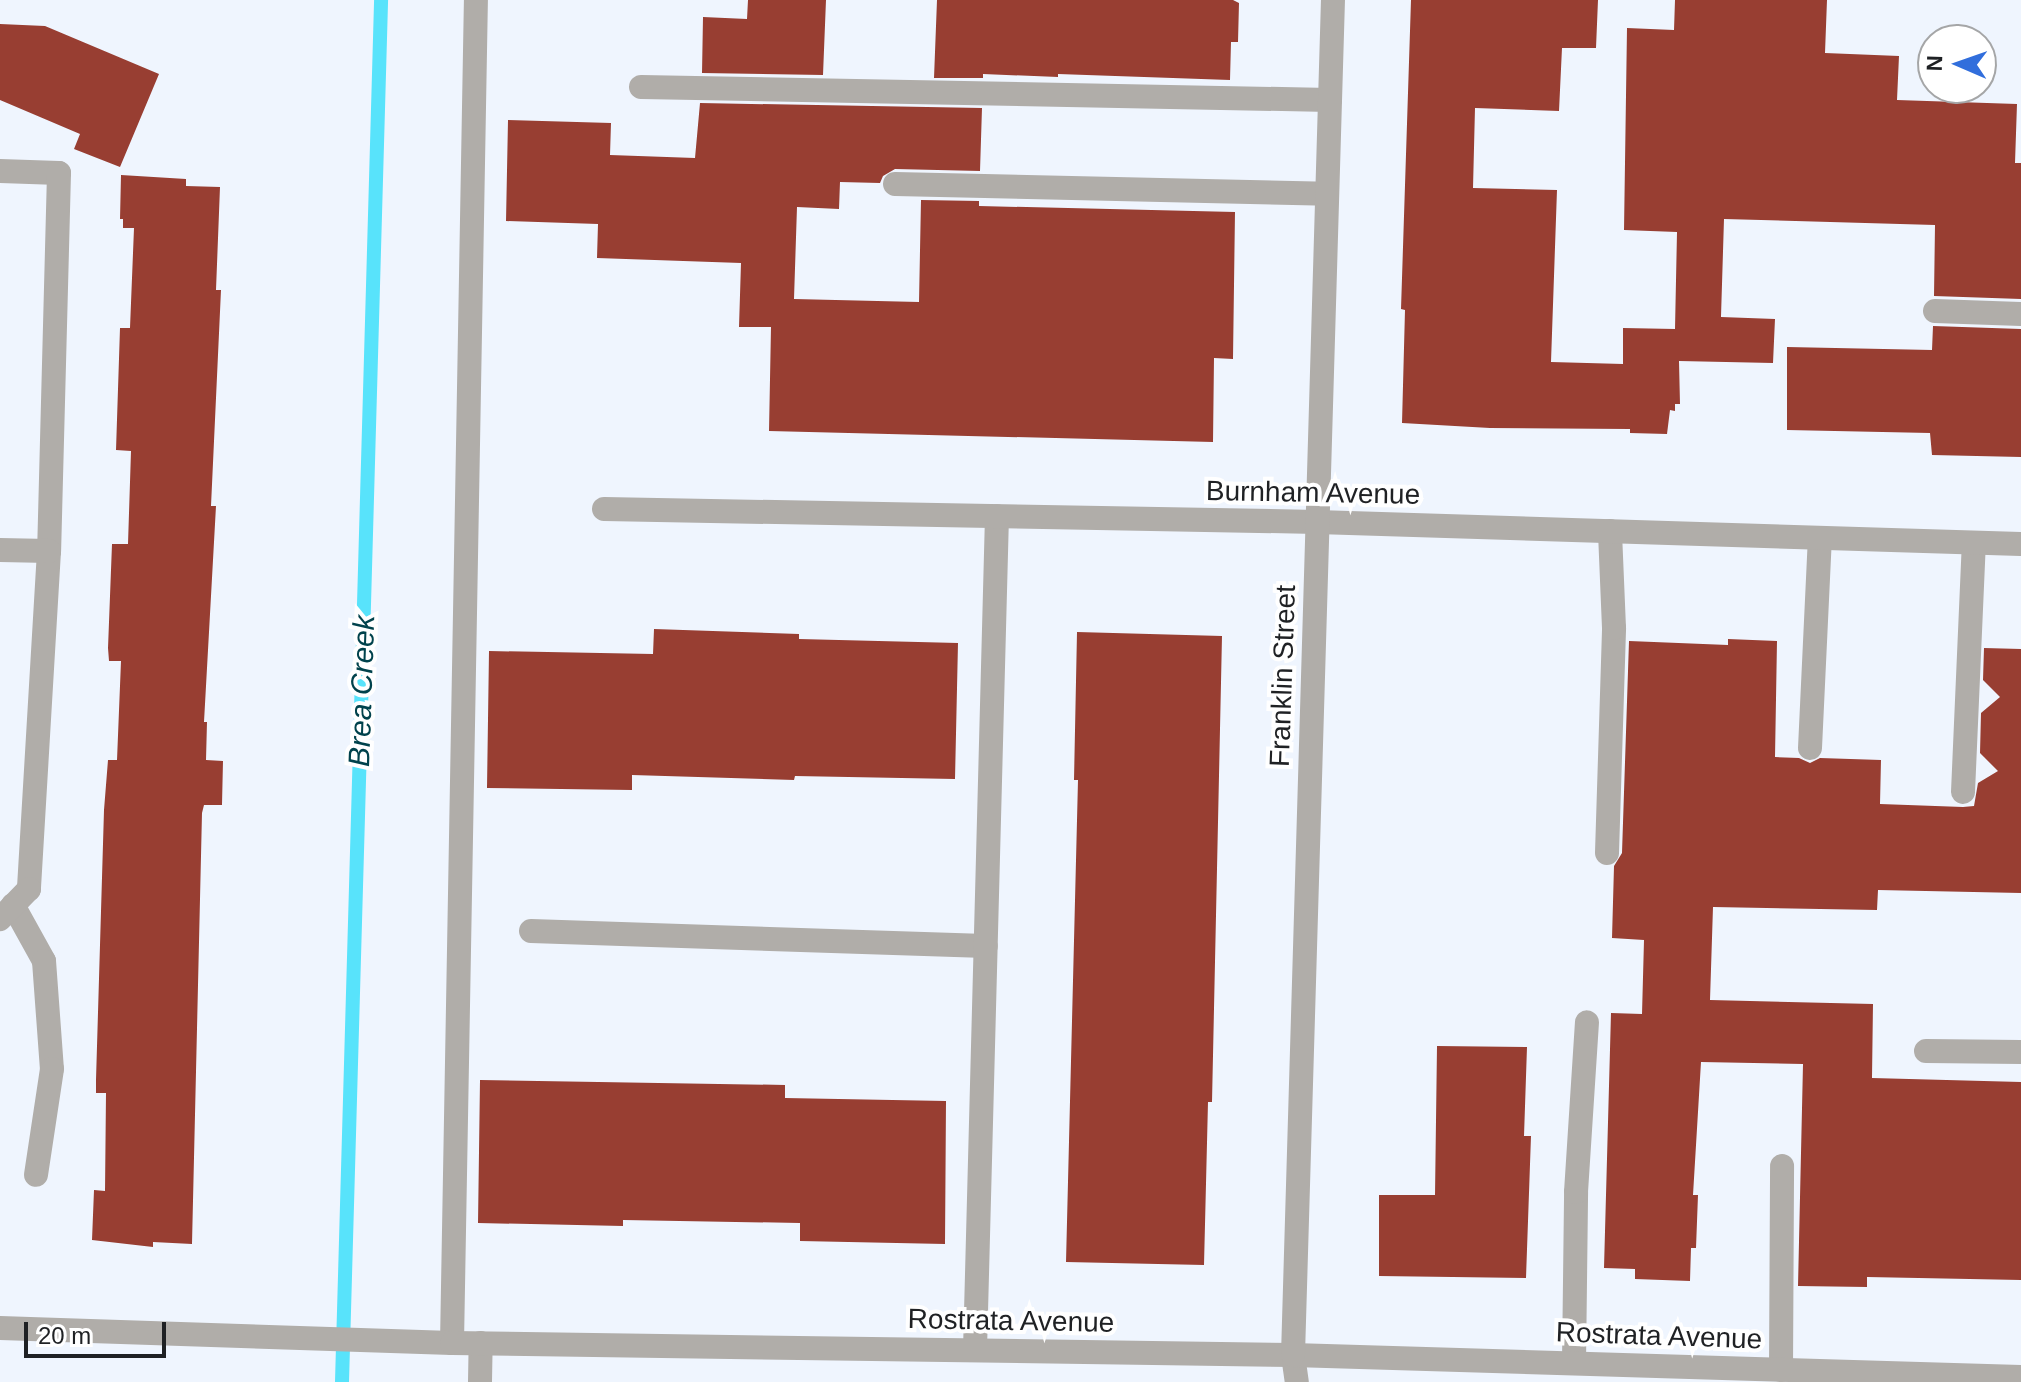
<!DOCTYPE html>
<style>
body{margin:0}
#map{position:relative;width:2021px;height:1382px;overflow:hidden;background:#eff5fe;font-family:Arial,sans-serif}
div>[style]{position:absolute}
.stream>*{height:14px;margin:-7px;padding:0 7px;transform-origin:7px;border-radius:7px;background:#58e3fb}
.building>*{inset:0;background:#983e32}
.lane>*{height:24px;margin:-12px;padding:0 12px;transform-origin:12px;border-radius:12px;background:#b0ada9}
.street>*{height:24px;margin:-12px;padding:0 12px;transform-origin:12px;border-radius:12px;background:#b0ada9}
span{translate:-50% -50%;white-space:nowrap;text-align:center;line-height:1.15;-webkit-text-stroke:8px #fff;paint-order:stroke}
.street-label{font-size:28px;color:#1f2124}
.water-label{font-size:30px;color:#00424c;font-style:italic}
.north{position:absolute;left:1917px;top:24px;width:80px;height:80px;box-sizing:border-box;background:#fff;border:2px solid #a5a6a7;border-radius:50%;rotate:272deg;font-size:22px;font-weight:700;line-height:32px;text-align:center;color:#1f2124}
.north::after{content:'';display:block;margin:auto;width:28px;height:36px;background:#316edc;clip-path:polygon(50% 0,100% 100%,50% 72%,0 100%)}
.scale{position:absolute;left:24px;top:1322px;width:142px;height:36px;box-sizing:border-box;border:4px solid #1f2124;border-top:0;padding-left:10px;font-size:24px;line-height:28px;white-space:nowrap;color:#1f2124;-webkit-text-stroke:6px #fff;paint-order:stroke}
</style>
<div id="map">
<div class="stream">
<div style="left:342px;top:1382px;width:1383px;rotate:-88.38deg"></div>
</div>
<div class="building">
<div style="clip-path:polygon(748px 0,826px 0,823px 75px,702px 73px,703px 17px,747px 19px)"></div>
<div style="clip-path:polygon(937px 0,1233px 0,1239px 3px,1238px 42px,1231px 42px,1230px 80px,1058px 74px,1058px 77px,983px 74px,983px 78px,934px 78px)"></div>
<div style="clip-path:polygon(1411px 0,1598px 0,1596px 48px,1562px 48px,1559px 111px,1475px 108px,1473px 188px,1557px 190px,1551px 362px,1623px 364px,1623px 328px,1675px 329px,1677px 232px,1624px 230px,1627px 28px,1674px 30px,1675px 0,1827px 0,1825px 53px,1899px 56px,1897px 100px,2017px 104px,2015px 163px,2021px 163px,2021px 299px,1934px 296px,1935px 225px,1724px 219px,1721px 317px,1775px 319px,1773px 363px,1679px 361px,1680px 404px,1675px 404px,1675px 411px,1670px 410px,1667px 434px,1630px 433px,1630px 429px,1490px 428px,1402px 423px,1405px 310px,1401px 309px)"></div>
<div style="clip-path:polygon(0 24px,45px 26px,159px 74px,120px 167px,74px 149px,80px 134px,0 100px)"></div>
<div style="clip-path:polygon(700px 103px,982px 108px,980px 171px,895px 169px,883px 176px,880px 183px,840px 182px,839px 209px,797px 207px,794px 299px,919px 302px,921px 200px,979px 201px,979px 206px,1235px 212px,1233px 359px,1214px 358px,1213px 442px,769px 431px,771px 327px,739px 327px,741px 263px,597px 258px,598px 224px,506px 221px,508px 120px,611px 123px,610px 155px,695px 158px)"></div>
<div style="clip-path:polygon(121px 175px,186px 179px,186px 186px,220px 187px,216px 290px,221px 290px,211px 506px,216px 506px,204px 722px,207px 722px,206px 760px,223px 761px,222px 805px,204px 805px,202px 813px,192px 1244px,153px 1242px,153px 1247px,92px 1240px,94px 1190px,105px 1191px,106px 1093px,96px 1093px,96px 1080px,104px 810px,108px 760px,117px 760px,121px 661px,109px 661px,108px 648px,112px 544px,128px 544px,131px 451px,116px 450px,120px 328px,130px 328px,134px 228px,123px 228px,123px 219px,120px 219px)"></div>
<div style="clip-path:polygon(1933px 326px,2021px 329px,2021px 457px,1932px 455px,1930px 433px,1787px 430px,1787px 347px,1932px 350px)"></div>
<div style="clip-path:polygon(654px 629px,799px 634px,799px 639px,958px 643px,955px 779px,795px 776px,794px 780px,632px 775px,632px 790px,487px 788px,489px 651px,653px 654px)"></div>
<div style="clip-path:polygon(1077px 632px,1222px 636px,1212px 1102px,1208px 1102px,1204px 1265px,1066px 1262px,1078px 780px,1074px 780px)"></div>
<div style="clip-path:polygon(1728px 639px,1777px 641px,1775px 757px,1799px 758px,1810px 763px,1820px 758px,1881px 760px,1880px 804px,1963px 807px,1974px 806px,1978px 783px,1998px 771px,1980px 753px,1981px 713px,2000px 697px,1983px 680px,1984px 648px,2021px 649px,2021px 893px,1878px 890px,1877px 910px,1713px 907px,1710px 1000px,1873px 1004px,1872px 1078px,2021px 1082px,2021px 1280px,1867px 1277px,1867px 1287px,1798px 1286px,1803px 1064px,1701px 1062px,1693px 1195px,1698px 1195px,1696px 1248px,1691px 1248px,1690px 1281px,1635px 1279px,1635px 1269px,1604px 1268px,1611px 1013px,1642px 1014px,1644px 940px,1612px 938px,1614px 866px,1622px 853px,1629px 641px,1728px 645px)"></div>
<div style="clip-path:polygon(1437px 1046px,1527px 1047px,1524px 1136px,1531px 1136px,1526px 1278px,1379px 1276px,1379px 1195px,1435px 1195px)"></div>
<div style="clip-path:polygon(480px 1080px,785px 1085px,785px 1098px,946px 1101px,945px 1244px,800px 1241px,800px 1223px,623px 1220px,623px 1226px,478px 1223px)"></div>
</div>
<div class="lane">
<div style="left:641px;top:87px;width:689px;rotate:1.08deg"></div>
<div style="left:895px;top:184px;width:432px;rotate:1.3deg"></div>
<div style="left:1935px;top:311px;width:86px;rotate:2deg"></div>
<div style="left:1810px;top:748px;width:210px;rotate:-87.3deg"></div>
<div style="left:1963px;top:792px;width:249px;rotate:-87.5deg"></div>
<div style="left:1607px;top:853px;width:225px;rotate:-88.2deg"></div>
<div style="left:1614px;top:628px;width:97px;rotate:-92.4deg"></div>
<div style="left:13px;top:905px;width:64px;rotate:61deg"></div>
<div style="left:44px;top:961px;width:108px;rotate:85.8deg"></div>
<div style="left:52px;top:1069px;width:107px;rotate:98.6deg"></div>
<div style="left:531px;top:931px;width:455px;rotate:1.9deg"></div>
<div style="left:1926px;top:1051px;width:95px;rotate:0.6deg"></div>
<div style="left:452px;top:1343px;width:1343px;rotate:-88.98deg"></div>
<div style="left:975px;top:1350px;width:834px;rotate:-88.49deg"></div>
<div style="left:1293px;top:1355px;width:27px;rotate:82deg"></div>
<div style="left:1574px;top:1363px;width:171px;rotate:-89.3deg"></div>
<div style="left:1576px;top:1192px;width:170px;rotate:-86.3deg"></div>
<div style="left:1781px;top:1370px;width:204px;rotate:-89.7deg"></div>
<div style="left:480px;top:1382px;width:39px;rotate:-89deg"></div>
</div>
<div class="street">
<div style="left:0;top:171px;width:59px;rotate:1.9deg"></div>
<div style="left:59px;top:173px;width:378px;rotate:91.5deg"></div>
<div style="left:49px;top:551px;width:339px;rotate:93.4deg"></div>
<div style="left:29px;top:889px;width:42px;rotate:134deg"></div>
<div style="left:604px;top:509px;width:713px;rotate:1.04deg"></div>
<div style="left:1317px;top:522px;width:704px;rotate:1.79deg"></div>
<div style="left:0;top:550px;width:49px;rotate:1.2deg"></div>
<div style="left:0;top:1328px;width:452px;rotate:1.9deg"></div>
<div style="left:452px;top:1343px;width:841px;rotate:0.82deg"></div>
<div style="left:1293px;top:1355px;width:728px;rotate:1.73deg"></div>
<div style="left:1293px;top:1355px;width:1356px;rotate:-88.31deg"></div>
</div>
<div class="street-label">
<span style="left:1313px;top:493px;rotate:1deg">Burnham Avenue</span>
<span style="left:1283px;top:676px;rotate:-88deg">Franklin Street</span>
<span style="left:1011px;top:1321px;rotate:1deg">Rostrata Avenue</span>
<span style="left:1659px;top:1336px;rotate:2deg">Rostrata Avenue</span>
</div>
<div class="water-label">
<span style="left:362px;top:691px;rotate:-88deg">Brea Creek</span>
</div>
<div class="north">N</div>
<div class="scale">20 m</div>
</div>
